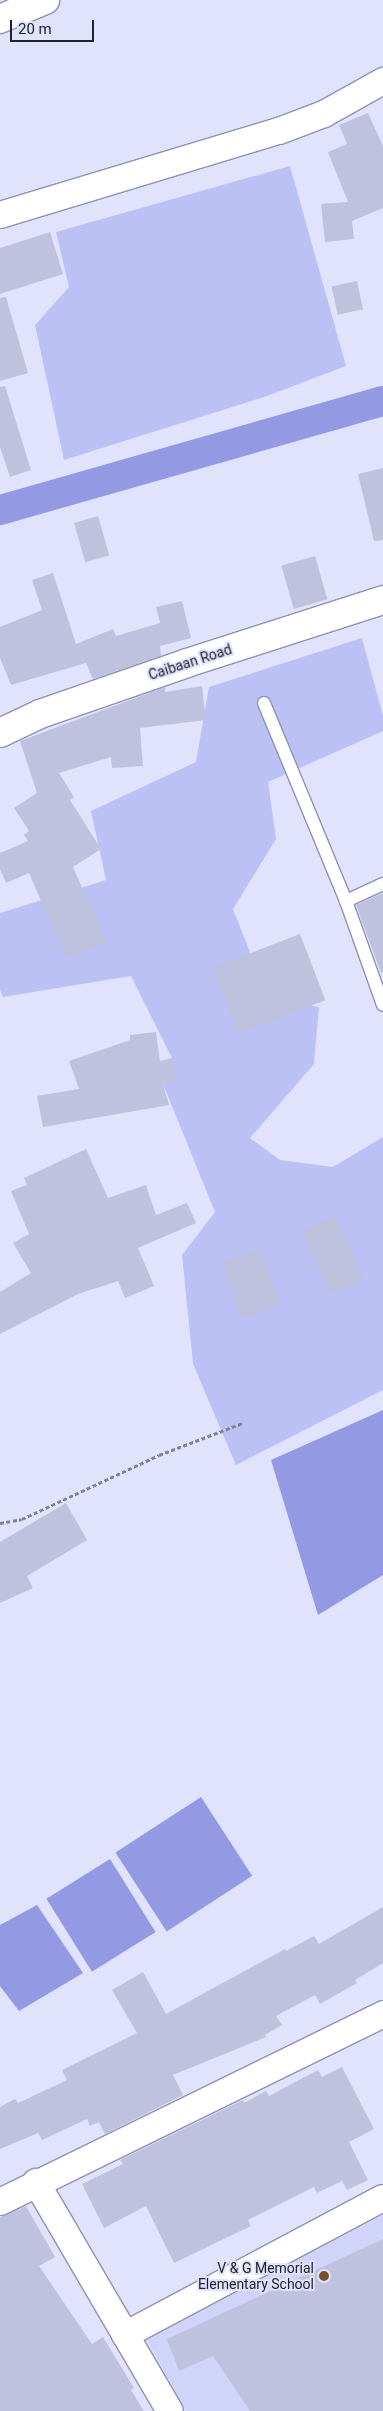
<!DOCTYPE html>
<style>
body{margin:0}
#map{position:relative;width:383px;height:2411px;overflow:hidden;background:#e0e3fb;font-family:Roboto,sans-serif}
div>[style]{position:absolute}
.built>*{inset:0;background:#d0d4f9}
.green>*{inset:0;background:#bcc1f5}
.water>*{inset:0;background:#9499e3;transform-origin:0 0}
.canal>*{height:30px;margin:-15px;padding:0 15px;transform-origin:15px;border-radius:15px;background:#9499e3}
.building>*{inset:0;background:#bfc2df;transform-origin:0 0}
.path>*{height:3px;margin-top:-1.5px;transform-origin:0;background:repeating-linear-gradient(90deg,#818394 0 4px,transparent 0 6.5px)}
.roads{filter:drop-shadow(1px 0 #8f92ae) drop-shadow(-1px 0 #8f92ae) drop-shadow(0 1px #8f92ae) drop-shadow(0 -1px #8f92ae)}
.lane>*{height:12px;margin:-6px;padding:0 6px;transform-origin:6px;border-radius:6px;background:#fff}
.street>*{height:26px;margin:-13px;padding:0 13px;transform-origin:13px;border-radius:13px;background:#fff}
.secondary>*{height:28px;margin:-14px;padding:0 14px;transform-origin:14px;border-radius:14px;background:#fff}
.primary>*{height:28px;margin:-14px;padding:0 14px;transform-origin:14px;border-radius:14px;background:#fff}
.dots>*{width:14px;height:14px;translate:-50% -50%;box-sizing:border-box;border:2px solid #e0e3fb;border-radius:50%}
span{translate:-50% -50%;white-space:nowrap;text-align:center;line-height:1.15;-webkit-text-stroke:4px #e0e3fb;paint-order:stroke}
.street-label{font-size:14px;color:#21222d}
.poi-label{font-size:14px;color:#21222d}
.right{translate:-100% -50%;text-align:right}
.scale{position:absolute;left:10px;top:20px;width:84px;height:22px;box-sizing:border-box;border:2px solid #21222d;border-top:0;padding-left:6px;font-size:15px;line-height:18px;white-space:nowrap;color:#21222d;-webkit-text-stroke:4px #e0e3fb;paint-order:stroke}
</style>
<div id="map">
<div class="built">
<div style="clip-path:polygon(383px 2215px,383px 2411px,186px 2411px,145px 2337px)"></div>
</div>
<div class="green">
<div style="clip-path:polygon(290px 166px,346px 366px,267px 396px,64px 460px,35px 325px,69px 287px,56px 232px)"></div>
<div style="clip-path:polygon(362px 638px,383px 716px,383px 731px,268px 782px,276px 839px,233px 909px,268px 998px,319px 1007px,314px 1064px,250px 1138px,280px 1160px,333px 1167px,383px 1137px,383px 1390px,236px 1465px,193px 1364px,182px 1255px,215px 1212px,163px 1084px,172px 1058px,131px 976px,3px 997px,0 990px,0 913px,106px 880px,91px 811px,196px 762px,209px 687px)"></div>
</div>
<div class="water">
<div style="clip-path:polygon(383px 1410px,383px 1575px,318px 1615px,271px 1460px)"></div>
<div style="left:201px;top:1797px;width:94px;height:102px;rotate:57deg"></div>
<div style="left:110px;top:1859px;width:86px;height:75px;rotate:58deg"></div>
<div style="clip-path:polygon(37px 1905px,83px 1973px,19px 2011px,0 1986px,0 1925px)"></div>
</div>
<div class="canal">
<div style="left:0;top:510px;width:398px;rotate:-15.9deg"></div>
</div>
<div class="building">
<div style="clip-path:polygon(368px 113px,383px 146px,383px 208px,352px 221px,354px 239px,325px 242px,321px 204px,348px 202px,328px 152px,347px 144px,339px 125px)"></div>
<div style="clip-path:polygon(50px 232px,63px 274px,0 294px,0 248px)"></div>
<div style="left:357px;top:281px;width:29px;height:26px;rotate:78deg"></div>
<div style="clip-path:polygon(6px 297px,28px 373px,0 381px,0 298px)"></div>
<div style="clip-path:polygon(5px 386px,31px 470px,10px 477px,0 447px,0 387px)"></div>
<div style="clip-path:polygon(383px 468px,383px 540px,374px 541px,358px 474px)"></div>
<div style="left:98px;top:516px;width:41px;height:25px;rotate:74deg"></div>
<div style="left:315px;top:556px;width:45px;height:35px;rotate:74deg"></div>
<div style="clip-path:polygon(53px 573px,76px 644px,113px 629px,116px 636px,160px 623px,156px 607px,182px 601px,191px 638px,160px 646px,161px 656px,93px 679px,86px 663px,11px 685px,0 658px,0 627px,42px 610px,32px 580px)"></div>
<div style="clip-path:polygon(202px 686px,206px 720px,140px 728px,143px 766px,112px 768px,111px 757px,59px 773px,74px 797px,70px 800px,101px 849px,73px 867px,106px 942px,66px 959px,29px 873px,6px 883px,0 869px,0 853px,28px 841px,24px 835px,29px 831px,14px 808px,37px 793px,20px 741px,165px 687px,165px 692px)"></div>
<div style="clip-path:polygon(383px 893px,383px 972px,381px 973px,356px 905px)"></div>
<div style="left:300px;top:934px;width:71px;height:94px;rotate:69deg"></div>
<div style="clip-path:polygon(156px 1032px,160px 1061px,172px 1058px,178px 1081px,163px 1084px,169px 1105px,43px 1127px,37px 1096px,79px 1089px,69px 1061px,130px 1040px,130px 1035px)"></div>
<div style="clip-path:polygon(86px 1149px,108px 1198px,146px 1185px,156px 1215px,187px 1203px,196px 1223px,138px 1248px,154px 1286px,125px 1298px,118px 1281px,78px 1294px,0 1334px,0 1292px,31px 1273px,13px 1243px,29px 1234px,11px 1191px,27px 1185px,24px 1178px)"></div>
<div style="left:335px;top:1216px;width:69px;height:38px;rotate:65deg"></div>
<div style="left:261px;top:1249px;width:60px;height:41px;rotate:72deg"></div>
<div style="clip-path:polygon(66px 1503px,87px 1540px,27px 1576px,33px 1588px,0 1603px,0 1542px)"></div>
<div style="clip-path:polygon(383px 1907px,383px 1963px,355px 1980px,357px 1983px,320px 2004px,315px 1995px,276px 2016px,282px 2025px,265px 2035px,266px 2037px,173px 2075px,183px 2095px,105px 2134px,99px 2122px,90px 2126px,87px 2119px,42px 2140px,38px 2133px,0 2149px,0 2107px,15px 2099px,18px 2103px,67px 2080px,62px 2070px,137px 2033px,112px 1990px,143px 1972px,166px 2014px,285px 1949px,286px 1951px,314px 1936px,319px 1944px)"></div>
<div style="clip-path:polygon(342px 2067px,374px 2129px,349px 2142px,368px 2180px,347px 2190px,342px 2181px,317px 2193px,314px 2187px,248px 2220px,251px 2226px,174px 2263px,146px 2206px,104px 2228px,82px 2184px,123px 2164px,120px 2160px,243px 2100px,244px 2103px,266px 2091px,269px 2096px,318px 2070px,322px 2077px)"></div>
<div style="clip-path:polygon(26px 2206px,55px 2257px,39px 2266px,92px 2344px,103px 2337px,134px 2388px,131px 2390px,144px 2411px,0 2411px,0 2217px)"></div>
<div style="clip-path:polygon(383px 2239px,383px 2411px,250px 2411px,213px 2356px,179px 2371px,167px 2339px)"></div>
</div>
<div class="path">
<div style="left:0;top:1523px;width:22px;rotate:-10deg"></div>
<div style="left:22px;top:1519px;width:151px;rotate:-25deg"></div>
<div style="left:159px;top:1455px;width:90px;rotate:-20.9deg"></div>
</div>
<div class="roads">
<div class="lane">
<div style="left:264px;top:703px;width:214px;rotate:67.5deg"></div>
<div style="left:383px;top:884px;width:41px;rotate:155.3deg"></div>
<div style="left:346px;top:901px;width:110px;rotate:70.4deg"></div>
</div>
<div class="street">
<div style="left:0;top:215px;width:291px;rotate:-16.8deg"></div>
<div style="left:279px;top:131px;width:48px;rotate:-20.7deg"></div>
<div style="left:324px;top:114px;width:68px;rotate:-29.2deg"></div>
<div style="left:36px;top:2182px;width:265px;rotate:59.7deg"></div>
<div style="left:0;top:2202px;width:427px;rotate:-26.1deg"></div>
<div style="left:125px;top:2335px;width:292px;rotate:-28deg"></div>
</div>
<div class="secondary">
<div style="left:0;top:733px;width:44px;rotate:-25.4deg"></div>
<div style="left:40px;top:714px;width:156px;rotate:-19.1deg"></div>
<div style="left:187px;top:663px;width:206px;rotate:-17.8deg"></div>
</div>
<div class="primary">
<div style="left:0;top:19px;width:49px;rotate:-22.9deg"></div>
</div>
</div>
<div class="dots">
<div style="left:324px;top:2276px;background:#74532a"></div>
</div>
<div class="street-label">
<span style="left:190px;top:662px;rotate:-18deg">Caibaan Road</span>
</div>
<div class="poi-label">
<span class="right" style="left:314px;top:2276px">V &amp; G Memorial<br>Elementary School</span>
</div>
<div class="scale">20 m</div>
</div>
